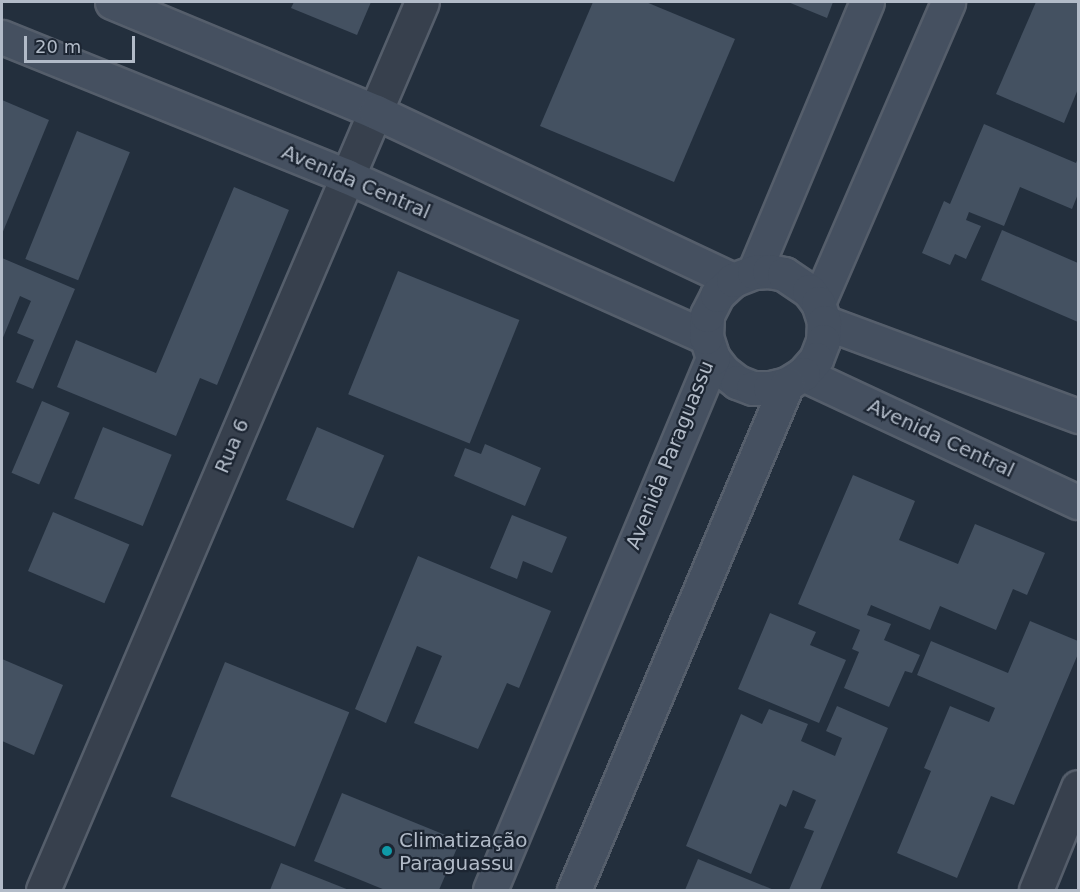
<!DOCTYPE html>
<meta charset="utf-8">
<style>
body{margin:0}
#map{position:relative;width:1080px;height:892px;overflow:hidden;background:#232f3d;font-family:"DejaVu Sans",sans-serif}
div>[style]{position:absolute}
.building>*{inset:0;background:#445161;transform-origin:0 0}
.roads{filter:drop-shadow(2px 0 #555e6b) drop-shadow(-2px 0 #555e6b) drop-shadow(0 2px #555e6b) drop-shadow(0 -2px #555e6b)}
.street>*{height:33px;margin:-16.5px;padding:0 16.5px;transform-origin:16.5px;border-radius:16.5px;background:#37404d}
.secondary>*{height:33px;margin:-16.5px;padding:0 16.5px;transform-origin:16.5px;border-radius:16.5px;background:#455060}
.dots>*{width:16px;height:16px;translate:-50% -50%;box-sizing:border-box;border:3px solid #1c2532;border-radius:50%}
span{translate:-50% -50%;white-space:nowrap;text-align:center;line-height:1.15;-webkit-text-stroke:4.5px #1c2532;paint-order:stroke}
.street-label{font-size:20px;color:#b2bbc8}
.poi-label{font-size:20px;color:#b2bbc8}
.left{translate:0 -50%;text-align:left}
.frame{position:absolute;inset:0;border:3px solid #b2bbc8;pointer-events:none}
.scale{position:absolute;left:24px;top:36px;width:111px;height:27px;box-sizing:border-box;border:3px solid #b2bbc8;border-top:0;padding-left:8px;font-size:18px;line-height:21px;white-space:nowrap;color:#b2bbc8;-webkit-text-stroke:4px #1c2532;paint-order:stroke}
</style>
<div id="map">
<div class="building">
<div style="clip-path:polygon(294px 2px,371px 2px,357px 35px,291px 8px)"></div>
<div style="clip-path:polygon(593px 2px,646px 2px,735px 39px,674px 182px,540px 126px)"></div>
<div style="clip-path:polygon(788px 2px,833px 2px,827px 18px)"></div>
<div style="clip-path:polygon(1036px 2px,1078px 2px,1078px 89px,1064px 123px,996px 94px)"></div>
<div style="clip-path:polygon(2px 100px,49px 120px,2px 234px)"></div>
<div style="clip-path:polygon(984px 124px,1076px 163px,1078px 158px,1078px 194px,1072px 209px,1020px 187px,1004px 226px,969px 212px,966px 220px,981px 226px,966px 259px,955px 254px,950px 265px,922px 253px,944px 201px,950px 204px)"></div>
<div style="left:77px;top:131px;width:57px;height:138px;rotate:22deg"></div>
<div style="clip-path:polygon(234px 187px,289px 210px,217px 385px,200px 378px,176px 436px,57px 387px,76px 340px,156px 373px)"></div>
<div style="clip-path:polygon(1002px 230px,1078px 263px,1078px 322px,981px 280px)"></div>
<div style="clip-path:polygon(2px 258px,75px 289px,33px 389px,16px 382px,34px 340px,17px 333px,31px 301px,20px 296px,2px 340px)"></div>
<div style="left:398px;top:271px;width:131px;height:133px;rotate:22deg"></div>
<div style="left:42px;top:401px;width:30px;height:78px;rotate:23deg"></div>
<div style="left:103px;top:427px;width:74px;height:77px;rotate:22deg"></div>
<div style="left:317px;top:427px;width:73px;height:79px;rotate:23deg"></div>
<div style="clip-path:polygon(485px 444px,541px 468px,525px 506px,454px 476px,465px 448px,481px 454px)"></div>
<div style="clip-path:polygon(853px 475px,915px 501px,899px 540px,958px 564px,975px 524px,1045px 553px,1027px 595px,1013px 589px,996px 630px,940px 606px,930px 630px,871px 605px,867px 615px,891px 624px,884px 640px,920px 655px,912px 673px,905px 671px,889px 707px,844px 688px,859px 652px,852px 649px,860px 630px,798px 604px)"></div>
<div style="left:53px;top:512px;width:83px;height:64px;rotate:23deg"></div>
<div style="clip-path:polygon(512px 515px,567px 537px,552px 573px,523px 561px,517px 579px,490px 568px)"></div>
<div style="clip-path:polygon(418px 556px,551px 611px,519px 688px,507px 683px,478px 749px,414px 723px,442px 656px,417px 646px,386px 723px,355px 709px)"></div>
<div style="clip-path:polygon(770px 613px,816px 632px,810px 645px,846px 660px,819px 723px,738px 689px)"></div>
<div style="clip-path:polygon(1030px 621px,1078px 641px,1078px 654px,1014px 805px,991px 796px,957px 878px,897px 853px,931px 771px,924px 768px,950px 706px,989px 722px,995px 708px,917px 675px,931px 641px,1008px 673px)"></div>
<div style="clip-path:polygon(2px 659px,63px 685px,34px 755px,2px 741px)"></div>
<div style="left:225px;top:662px;width:134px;height:145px;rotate:22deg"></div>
<div style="clip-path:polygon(837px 706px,888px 728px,820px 890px,789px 890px,814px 831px,804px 828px,816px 800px,793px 790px,786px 807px,780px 804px,751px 874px,686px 846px,741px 714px,762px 724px,769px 709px,808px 724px,801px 741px,835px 756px,842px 738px,826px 731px)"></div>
<div style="clip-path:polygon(342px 793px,460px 841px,439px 890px,385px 890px,314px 861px)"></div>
<div style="clip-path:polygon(698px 859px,774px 890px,685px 890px)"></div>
<div style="clip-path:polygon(281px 863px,349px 890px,270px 890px)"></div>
</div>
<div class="roads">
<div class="street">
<div style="left:43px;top:890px;width:965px;rotate:-66.89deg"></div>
<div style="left:1036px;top:890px;width:111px;rotate:-67.8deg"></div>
</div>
<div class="secondary">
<div style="left:112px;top:2px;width:286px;rotate:22.6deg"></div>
<div style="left:376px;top:112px;width:395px;rotate:25.2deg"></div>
<div style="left:2px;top:37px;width:371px;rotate:22deg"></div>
<div style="left:346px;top:176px;width:394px;rotate:24.1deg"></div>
<div style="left:754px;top:272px;width:293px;rotate:-67.3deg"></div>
<div style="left:818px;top:303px;width:328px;rotate:-66.6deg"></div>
<div style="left:824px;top:322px;width:271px;rotate:20.3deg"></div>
<div style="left:713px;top:358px;width:16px;rotate:52deg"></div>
<div style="left:723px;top:371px;width:18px;rotate:38deg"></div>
<div style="left:737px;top:382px;width:17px;rotate:21deg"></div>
<div style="left:753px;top:388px;width:17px"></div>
<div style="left:770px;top:388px;width:17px;rotate:-13deg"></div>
<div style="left:803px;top:374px;width:303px;rotate:25deg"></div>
<div style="left:490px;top:890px;width:577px;rotate:-67.26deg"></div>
<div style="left:713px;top:358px;width:22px;rotate:-108deg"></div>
<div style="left:706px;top:337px;width:22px;rotate:-87deg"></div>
<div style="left:707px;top:315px;width:22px;rotate:-63deg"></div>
<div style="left:717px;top:295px;width:22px;rotate:-43deg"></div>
<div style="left:733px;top:280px;width:22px;rotate:-21deg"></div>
<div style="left:754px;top:272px;width:15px;rotate:-4deg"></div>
<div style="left:769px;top:271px;width:15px;rotate:11deg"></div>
<div style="left:784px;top:274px;width:30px;rotate:34deg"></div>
<div style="left:809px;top:291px;width:15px;rotate:53deg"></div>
<div style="left:818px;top:303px;width:20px;rotate:72deg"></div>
<div style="left:824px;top:322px;width:19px;rotate:93deg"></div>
<div style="left:823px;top:341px;width:19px;rotate:111deg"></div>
<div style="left:816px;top:359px;width:20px;rotate:131deg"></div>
<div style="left:803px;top:374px;width:19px;rotate:148deg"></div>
<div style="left:787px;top:384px;width:549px;rotate:112.83deg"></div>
</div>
</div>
<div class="dots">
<div style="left:387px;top:851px;background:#0f9aa8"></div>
</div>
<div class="street-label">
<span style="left:356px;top:182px;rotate:23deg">Avenida Central</span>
<span style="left:941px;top:438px;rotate:25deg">Avenida Central</span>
<span style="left:232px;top:446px;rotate:-67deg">Rua 6</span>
<span style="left:670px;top:455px;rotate:-68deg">Avenida Paraguassu</span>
</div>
<div class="poi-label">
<span class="left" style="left:399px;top:852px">Climatização<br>Paraguassu</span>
</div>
<div class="frame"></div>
<div class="scale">20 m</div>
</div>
